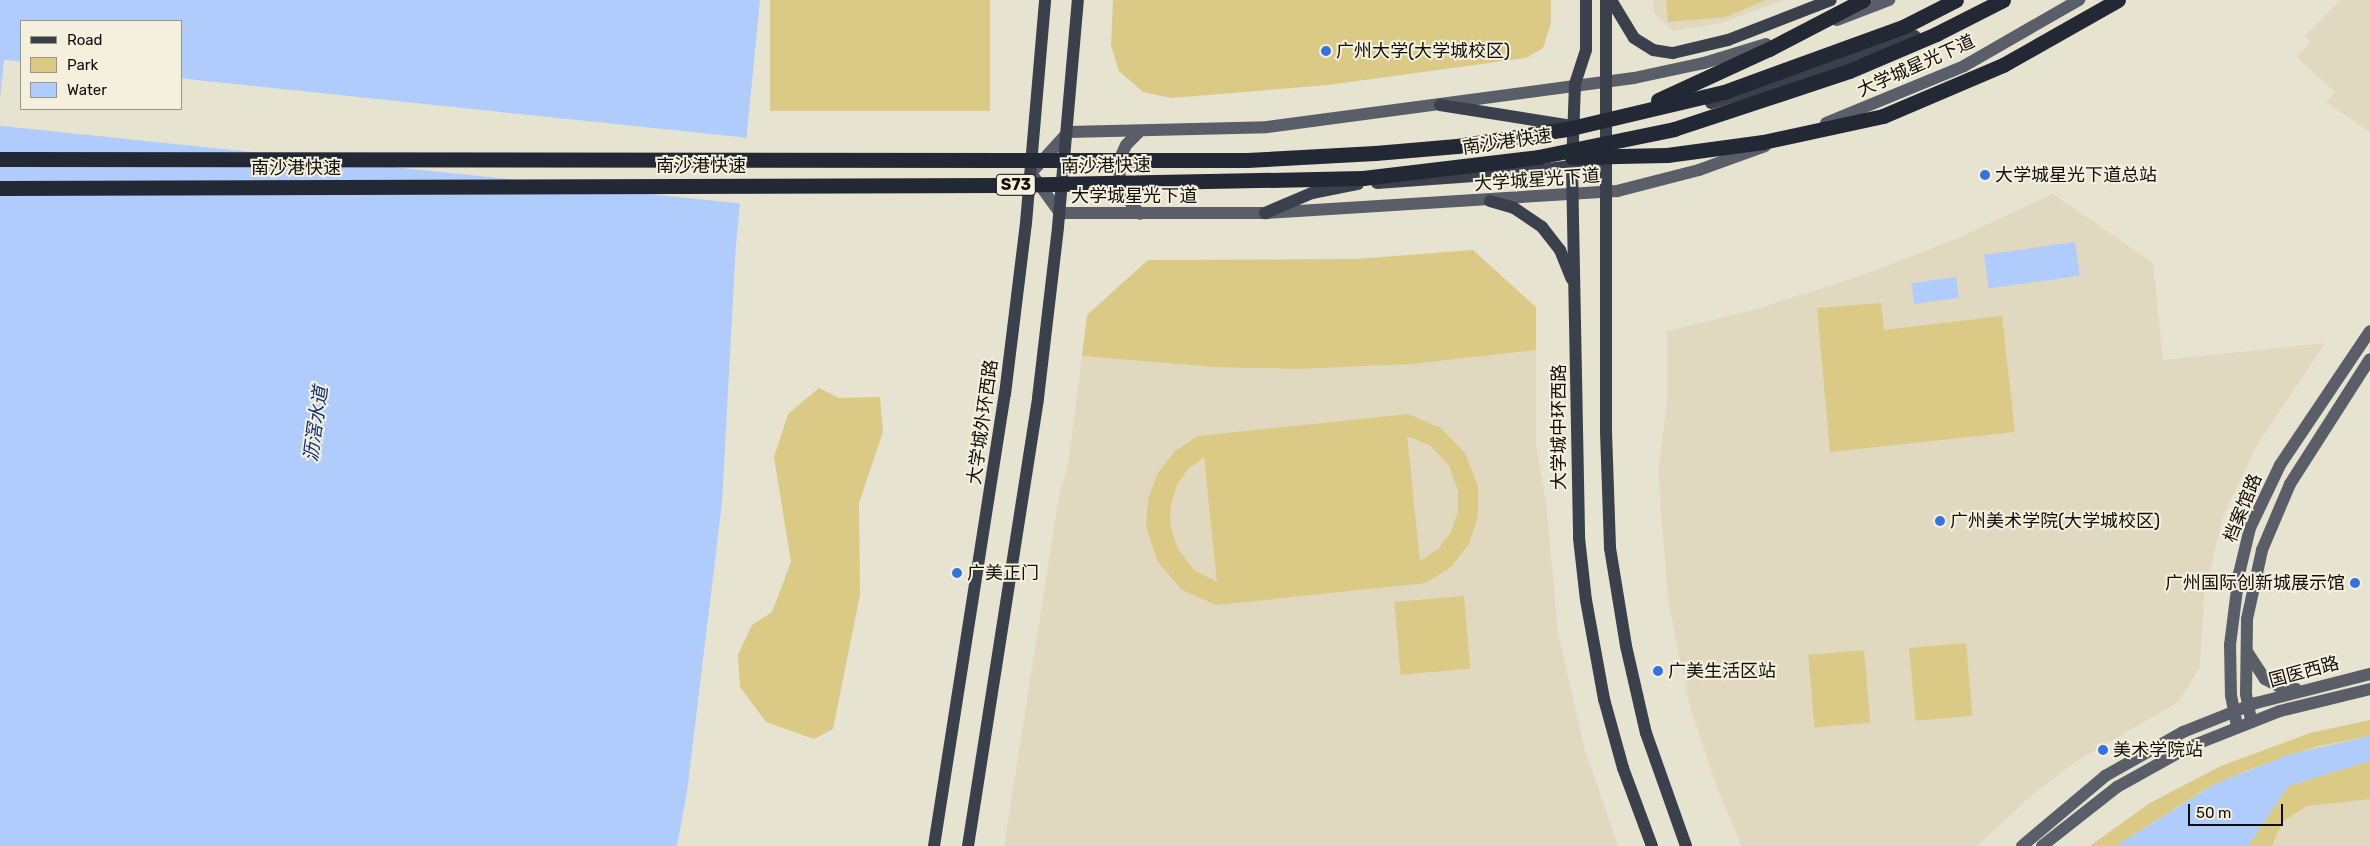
<!DOCTYPE html>
<meta charset="utf-8">
<style>
body{margin:0}
#map{position:relative;width:2370px;height:846px;overflow:hidden;background:#e7e3d1;font-family:Rubik,"Noto Sans SC",sans-serif}
div>[style]{position:absolute}
.built>*{inset:0;background:#e0d9c0}
.green>*{inset:0;background:#dbc986;transform-origin:0 0}
.water>*{inset:0;background:#b0ccfc;transform-origin:0 0}
.pier>*{inset:0;background:#e7e3d1;transform-origin:0 0}
.secondary>*{height:12px;margin:-6px;padding:0 6px;transform-origin:6px;border-radius:6px;background:#595e68}
.primary>*{height:12px;margin:-6px;padding:0 6px;transform-origin:6px;border-radius:6px;background:#3b414c}
.highway>*{height:15px;margin:-7.5px;padding:0 7.5px;transform-origin:7.5px;border-radius:7.5px;background:#222935}
.dots>*{width:14px;height:14px;translate:-50% -50%;box-sizing:border-box;border:2px solid #f5f0de;border-radius:50%}
span{translate:-50% -50%;white-space:nowrap;text-align:center;line-height:1.15;-webkit-text-stroke:4px #f5f0de;paint-order:stroke}
.shield-label span{padding:1px 4px;background:#f5f0de;border:1px solid;border-radius:4px;-webkit-text-stroke-width:0}
.shield-label{font-size:16px;color:#0f0e08;font-weight:700}
.poi-label{font-size:18px;color:#0f0e08}
.left{translate:0 -50%;text-align:left}
.right{translate:-100% -50%;text-align:right}
.street-label{font-size:18px;color:#0f0e08}
.water-label{font-size:19px;color:#0a3275;font-style:italic}
.legend{position:absolute;left:20px;top:20px;width:162px;height:90px;box-sizing:border-box;background:#f5f0de;border:1px solid #999688;margin:0;padding:6px 9px;list-style:none;font-size:15px;color:#0f0e08}
.legend li{display:flex;align-items:center;gap:10px;height:25px}
.legend b{width:25px;border:1px solid #999688}
.scale{position:absolute;left:2188px;top:804px;width:95px;height:22px;box-sizing:border-box;border:2px solid #0f0e08;border-top:0;padding-left:6px;font-size:15px;line-height:18px;white-space:nowrap;color:#0f0e08;-webkit-text-stroke:4px #f5f0de;paint-order:stroke}
</style>
<div id="map">
<div class="built">
<div style="clip-path:polygon(1653px 0,1785px 0,1721px 23px,1673px 31px,1654px 13px)"></div>
<div style="clip-path:polygon(2341px 0,2370px 0,2370px 132px,2326px 102px,2335px 92px,2297px 57px,2311px 42px,2304px 36px)"></div>
<div style="clip-path:polygon(2053px 194px,2153px 263px,2163px 360px,2325px 343px,2256px 447px,2223px 517px,2204px 595px,2200px 667px,2178px 702px,2075px 762px,2033px 794px,1977px 846px,1741px 846px,1715px 782px,1690px 707px,1668px 600px,1658px 472px,1667px 403px,1667px 331px,1753px 310px,1857px 277px,1954px 240px)"></div>
<div style="clip-path:polygon(1536px 350px,1536px 446px,1546px 502px,1558px 632px,1584px 747px,1618px 846px,1004px 846px,1059px 497px,1068px 467px,1082px 356px,1212px 367px,1299px 369px,1412px 364px)"></div>
<div style="clip-path:polygon(2370px 720px,2370px 846px,2090px 846px,2150px 803px,2221px 766px,2310px 733px)"></div>
</div>
<div class="green">
<div style="left:770px;top:0;width:220px;height:111px"></div>
<div style="clip-path:polygon(1113px 0,1551px 0,1551px 23px,1543px 48px,1526px 58px,1328px 85px,1171px 98px,1143px 92px,1119px 71px,1111px 46px)"></div>
<div style="clip-path:polygon(1666px 0,1766px 0,1726px 17px,1668px 22px)"></div>
<div style="clip-path:polygon(1473px 250px,1536px 307px,1536px 350px,1412px 364px,1299px 369px,1212px 367px,1082px 356px,1087px 315px,1148px 260px,1356px 259px)"></div>
<div style="clip-path:polygon(1881px 303px,1884px 330px,2002px 316px,2015px 432px,1830px 452px,1817px 308px)"></div>
<div style="clip-path:polygon(819px 388px,839px 398px,880px 397px,883px 432px,859px 503px,860px 595px,833px 729px,814px 739px,766px 722px,740px 687px,738px 655px,752px 625px,772px 612px,791px 562px,774px 457px,788px 414px)"></div>
<div style="clip-path:polygon(evenodd,1408px 414px,1441px 428px,1465px 453px,1478px 486px,1478px 516px,1469px 544px,1451px 567px,1426px 583px,1216px 605px,1182px 590px,1158px 562px,1146px 527px,1148px 499px,1158px 473px,1175px 451px,1198px 436px,1408px 414px,1407px 436px,1431px 446px,1449px 466px,1458px 491px,1458px 512px,1451px 532px,1438px 549px,1420px 561px,1407px 436px,1408px 414px,1204px 457px,1217px 582px,1194px 570px,1178px 549px,1170px 525px,1171px 504px,1177px 485px,1188px 469px,1204px 457px)"></div>
<div style="left:1464px;top:596px;width:73px;height:70px;rotate:85deg"></div>
<div style="left:1966px;top:643px;width:73px;height:57px;rotate:85deg"></div>
<div style="left:1864px;top:650px;width:73px;height:56px;rotate:85deg"></div>
<div style="clip-path:polygon(2370px 720px,2370px 736px,2318px 746px,2248px 770px,2204px 790px,2116px 846px,2090px 846px,2150px 803px,2221px 766px,2310px 733px)"></div>
<div style="clip-path:polygon(2370px 761px,2370px 799px,2307px 806px,2282px 822px,2272px 846px,2248px 846px,2288px 786px)"></div>
</div>
<div class="water">
<div style="clip-path:polygon(evenodd,0 0,760px 0,736px 244px,722px 503px,687px 792px,677px 846px,0 846px,0 0,21px 21px,181px 21px,181px 109px,21px 109px,21px 21px)"></div>
<div style="left:2075px;top:242px;width:34px;height:92px;rotate:82deg"></div>
<div style="left:1956px;top:277px;width:21px;height:45px;rotate:82deg"></div>
<div style="clip-path:polygon(2370px 736px,2370px 761px,2288px 786px,2248px 846px,2116px 846px,2215px 784px,2288px 755px)"></div>
</div>
<div class="pier">
<div style="left:749px;top:138px;width:66px;height:749px;rotate:96deg"></div>
</div>
<div class="secondary">
<div style="left:1837px;top:20px;width:56px;rotate:-21deg"></div>
<div style="left:1826px;top:123px;width:149px;rotate:-22.4deg"></div>
<div style="left:1964px;top:66px;width:133px;rotate:-29.9deg"></div>
<div style="left:1139px;top:132px;width:18px;rotate:135deg"></div>
<div style="left:1126px;top:145px;width:20px;rotate:114deg"></div>
<div style="left:1118px;top:163px;width:29px;rotate:82deg"></div>
<div style="left:1122px;top:192px;width:28px;rotate:51deg"></div>
<div style="left:1765px;top:146px;width:70px;rotate:160deg"></div>
<div style="left:1699px;top:170px;width:85px;rotate:165.6deg"></div>
<div style="left:1617px;top:191px;width:353px;rotate:176.4deg"></div>
<div style="left:1265px;top:213px;width:205px;rotate:180deg"></div>
<div style="left:1060px;top:213px;width:49px;rotate:-125.9deg"></div>
<div style="left:1031px;top:173px;width:55px;rotate:-47.9deg"></div>
<div style="left:1068px;top:132px;width:199px;rotate:-1.4deg"></div>
<div style="left:1267px;top:127px;width:370px;rotate:-7.6deg"></div>
<div style="left:1634px;top:78px;width:72px;rotate:-12.1deg"></div>
<div style="left:1704px;top:63px;width:65px;rotate:-17deg"></div>
<div style="left:2248px;top:653px;width:31px;rotate:57deg"></div>
<div style="left:2265px;top:679px;width:19px;rotate:28deg"></div>
<div style="left:2282px;top:688px;width:14px;rotate:4deg"></div>
<div style="left:2251px;top:720px;width:26px;rotate:-101deg"></div>
<div style="left:2246px;top:694px;width:75px;rotate:-89.2deg"></div>
<div style="left:2247px;top:619px;width:71px;rotate:-77.7deg"></div>
<div style="left:2262px;top:550px;width:72px;rotate:-67deg"></div>
<div style="left:2290px;top:484px;width:148px;rotate:-57.4deg"></div>
<div style="left:2237px;top:726px;width:31px;rotate:-101deg"></div>
<div style="left:2231px;top:696px;width:51px;rotate:-91.1deg"></div>
<div style="left:2230px;top:645px;width:72px;rotate:-82.8deg"></div>
<div style="left:2239px;top:574px;width:47px;rotate:-76.6deg"></div>
<div style="left:2250px;top:528px;width:70px;rotate:-64.5deg"></div>
<div style="left:2280px;top:465px;width:161px;rotate:-56.1deg"></div>
<div style="left:2022px;top:846px;width:109px;rotate:-40.1deg"></div>
<div style="left:2105px;top:776px;width:90px;rotate:-29.4deg"></div>
<div style="left:2183px;top:732px;width:79px;rotate:-21.7deg"></div>
<div style="left:2256px;top:703px;width:118px;rotate:-14.3deg"></div>
<div style="left:2042px;top:846px;width:95px;rotate:-38.2deg"></div>
<div style="left:2117px;top:787px;width:82px;rotate:-29.1deg"></div>
<div style="left:2189px;top:747px;width:98px;rotate:-21.6deg"></div>
<div style="left:2280px;top:711px;width:93px;rotate:-13.7deg"></div>
</div>
<div class="primary">
<div style="left:1586px;top:0;width:50px;rotate:90deg"></div>
<div style="left:1586px;top:50px;width:36px;rotate:108deg"></div>
<div style="left:1575px;top:84px;width:83px;rotate:92.1deg"></div>
<div style="left:1572px;top:167px;width:371px;rotate:88.9deg"></div>
<div style="left:1579px;top:538px;width:62px;rotate:83.6deg"></div>
<div style="left:1586px;top:600px;width:101px;rotate:79.7deg"></div>
<div style="left:1604px;top:699px;width:72px;rotate:74.6deg"></div>
<div style="left:1623px;top:768px;width:83px;rotate:69.6deg"></div>
<div style="left:1606px;top:0;width:432px;rotate:90deg"></div>
<div style="left:1606px;top:432px;width:116px;rotate:88deg"></div>
<div style="left:1610px;top:548px;width:99px;rotate:80.7deg"></div>
<div style="left:1626px;top:646px;width:89px;rotate:77.1deg"></div>
<div style="left:1646px;top:733px;width:120px;rotate:70.5deg"></div>
<div style="left:1611px;top:0;width:44px;rotate:58.8deg"></div>
<div style="left:1634px;top:38px;width:22px;rotate:32deg"></div>
<div style="left:1653px;top:50px;width:20px;rotate:9deg"></div>
<div style="left:1673px;top:53px;width:57px;rotate:-13.3deg"></div>
<div style="left:1728px;top:40px;width:110px;rotate:-21.2deg"></div>
<div style="left:1711px;top:103px;width:126px;rotate:-17.1deg"></div>
<div style="left:1831px;top:66px;width:89px;rotate:-19.7deg"></div>
<div style="left:1440px;top:105px;width:135px;rotate:9deg"></div>
<div style="left:1377px;top:183px;width:152px;rotate:-4.1deg"></div>
<div style="left:1529px;top:172px;width:76px;rotate:-8.3deg"></div>
<div style="left:1490px;top:201px;width:25px;rotate:16deg"></div>
<div style="left:1514px;top:208px;width:34px;rotate:34deg"></div>
<div style="left:1542px;top:227px;width:29px;rotate:52deg"></div>
<div style="left:1560px;top:250px;width:31px;rotate:68deg"></div>
<div style="left:1265px;top:213px;width:51px;rotate:-23.1deg"></div>
<div style="left:1312px;top:193px;width:47px;rotate:-11.1deg"></div>
<div style="left:934px;top:846px;width:458px;rotate:-81.1deg"></div>
<div style="left:1005px;top:394px;width:172px;rotate:-83deg"></div>
<div style="left:1026px;top:223px;width:224px;rotate:-85.1deg"></div>
<div style="left:968px;top:846px;width:453px;rotate:-81.1deg"></div>
<div style="left:1038px;top:398px;width:172px;rotate:-83.3deg"></div>
<div style="left:1058px;top:227px;width:228px;rotate:-85deg"></div>
</div>
<div class="highway">
<div style="left:1658px;top:100px;width:122px;rotate:-24.7deg"></div>
<div style="left:1769px;top:49px;width:106px;rotate:-27.5deg"></div>
<div style="left:1572px;top:157px;width:95px;rotate:-1.2deg"></div>
<div style="left:1667px;top:155px;width:97px;rotate:-7.7deg"></div>
<div style="left:1763px;top:142px;width:123px;rotate:-12.2deg"></div>
<div style="left:1883px;top:116px;width:130px;rotate:-23deg"></div>
<div style="left:2003px;top:65px;width:132px;rotate:-29.5deg"></div>
<div style="left:0;top:159px;width:1247px;rotate:0.05deg"></div>
<div style="left:1247px;top:160px;width:128px;rotate:-3.1deg"></div>
<div style="left:1375px;top:153px;width:82px;rotate:-4.9deg"></div>
<div style="left:1457px;top:146px;width:111px;rotate:-8.8deg"></div>
<div style="left:1567px;top:129px;width:161px;rotate:-13.3deg"></div>
<div style="left:1724px;top:92px;width:193px;rotate:-20deg"></div>
<div style="left:1905px;top:26px;width:57px;rotate:-27deg"></div>
<div style="left:0;top:188px;width:1004px;rotate:-0.17deg"></div>
<div style="left:1004px;top:185px;width:359px;rotate:-1.1deg"></div>
<div style="left:1363px;top:178px;width:176px;rotate:-6.8deg"></div>
<div style="left:1538px;top:157px;width:139px;rotate:-11.6deg"></div>
<div style="left:1674px;top:129px;width:184px;rotate:-18.3deg"></div>
<div style="left:1849px;top:71px;width:95px;rotate:-23deg"></div>
<div style="left:1936px;top:34px;width:75px;rotate:-26.9deg"></div>
</div>
<div class="dots">
<div style="left:1326px;top:51px;background:#3372e0"></div>
<div style="left:1985px;top:175px;background:#3372e0"></div>
<div style="left:1940px;top:521px;background:#3372e0"></div>
<div style="left:957px;top:573px;background:#3372e0"></div>
<div style="left:2355px;top:583px;background:#3372e0"></div>
<div style="left:1658px;top:671px;background:#3372e0"></div>
<div style="left:2103px;top:750px;background:#3372e0"></div>
</div>
<div class="shield-label">
<span style="left:1016px;top:185px">S73</span>
</div>
<div class="poi-label">
<span class="left" style="left:1336px;top:51px">广州大学(大学城校区)</span>
<span class="left" style="left:1995px;top:175px">大学城星光下道总站</span>
<span class="left" style="left:1950px;top:521px">广州美术学院(大学城校区)</span>
<span class="left" style="left:967px;top:573px">广美正门</span>
<span class="right" style="left:2345px;top:583px">广州国际创新城展示馆</span>
<span class="left" style="left:1668px;top:671px">广美生活区站</span>
<span class="left" style="left:2113px;top:750px">美术学院站</span>
</div>
<div class="street-label">
<span style="left:1916px;top:66px;rotate:-24deg">大学城星光下道</span>
<span style="left:1507px;top:142px;rotate:-8deg">南沙港快速</span>
<span style="left:701px;top:166px">南沙港快速</span>
<span style="left:1106px;top:166px;rotate:-1deg">南沙港快速</span>
<span style="left:296px;top:168px">南沙港快速</span>
<span style="left:1537px;top:180px;rotate:-4deg">大学城星光下道</span>
<span style="left:1134px;top:196px">大学城星光下道</span>
<span style="left:983px;top:422px;rotate:-82deg">大学城外环西路</span>
<span style="left:1559px;top:427px;rotate:-90deg">大学城中环西路</span>
<span style="left:2243px;top:508px;rotate:-68deg">档案馆路</span>
<span style="left:2304px;top:672px;rotate:-15deg">国医西路</span>
</div>
<div class="water-label">
<span style="left:316px;top:424px;rotate:-82deg">沥滘水道</span>
</div>
<ul class="legend">
<li><b style="height:6px;background:#3b414c"></b>Road</li>
<li><b style="height:14px;background:#dbc986"></b>Park</li>
<li><b style="height:14px;background:#b0ccfc"></b>Water</li>
</ul>
<div class="scale">50 m</div>
</div>
